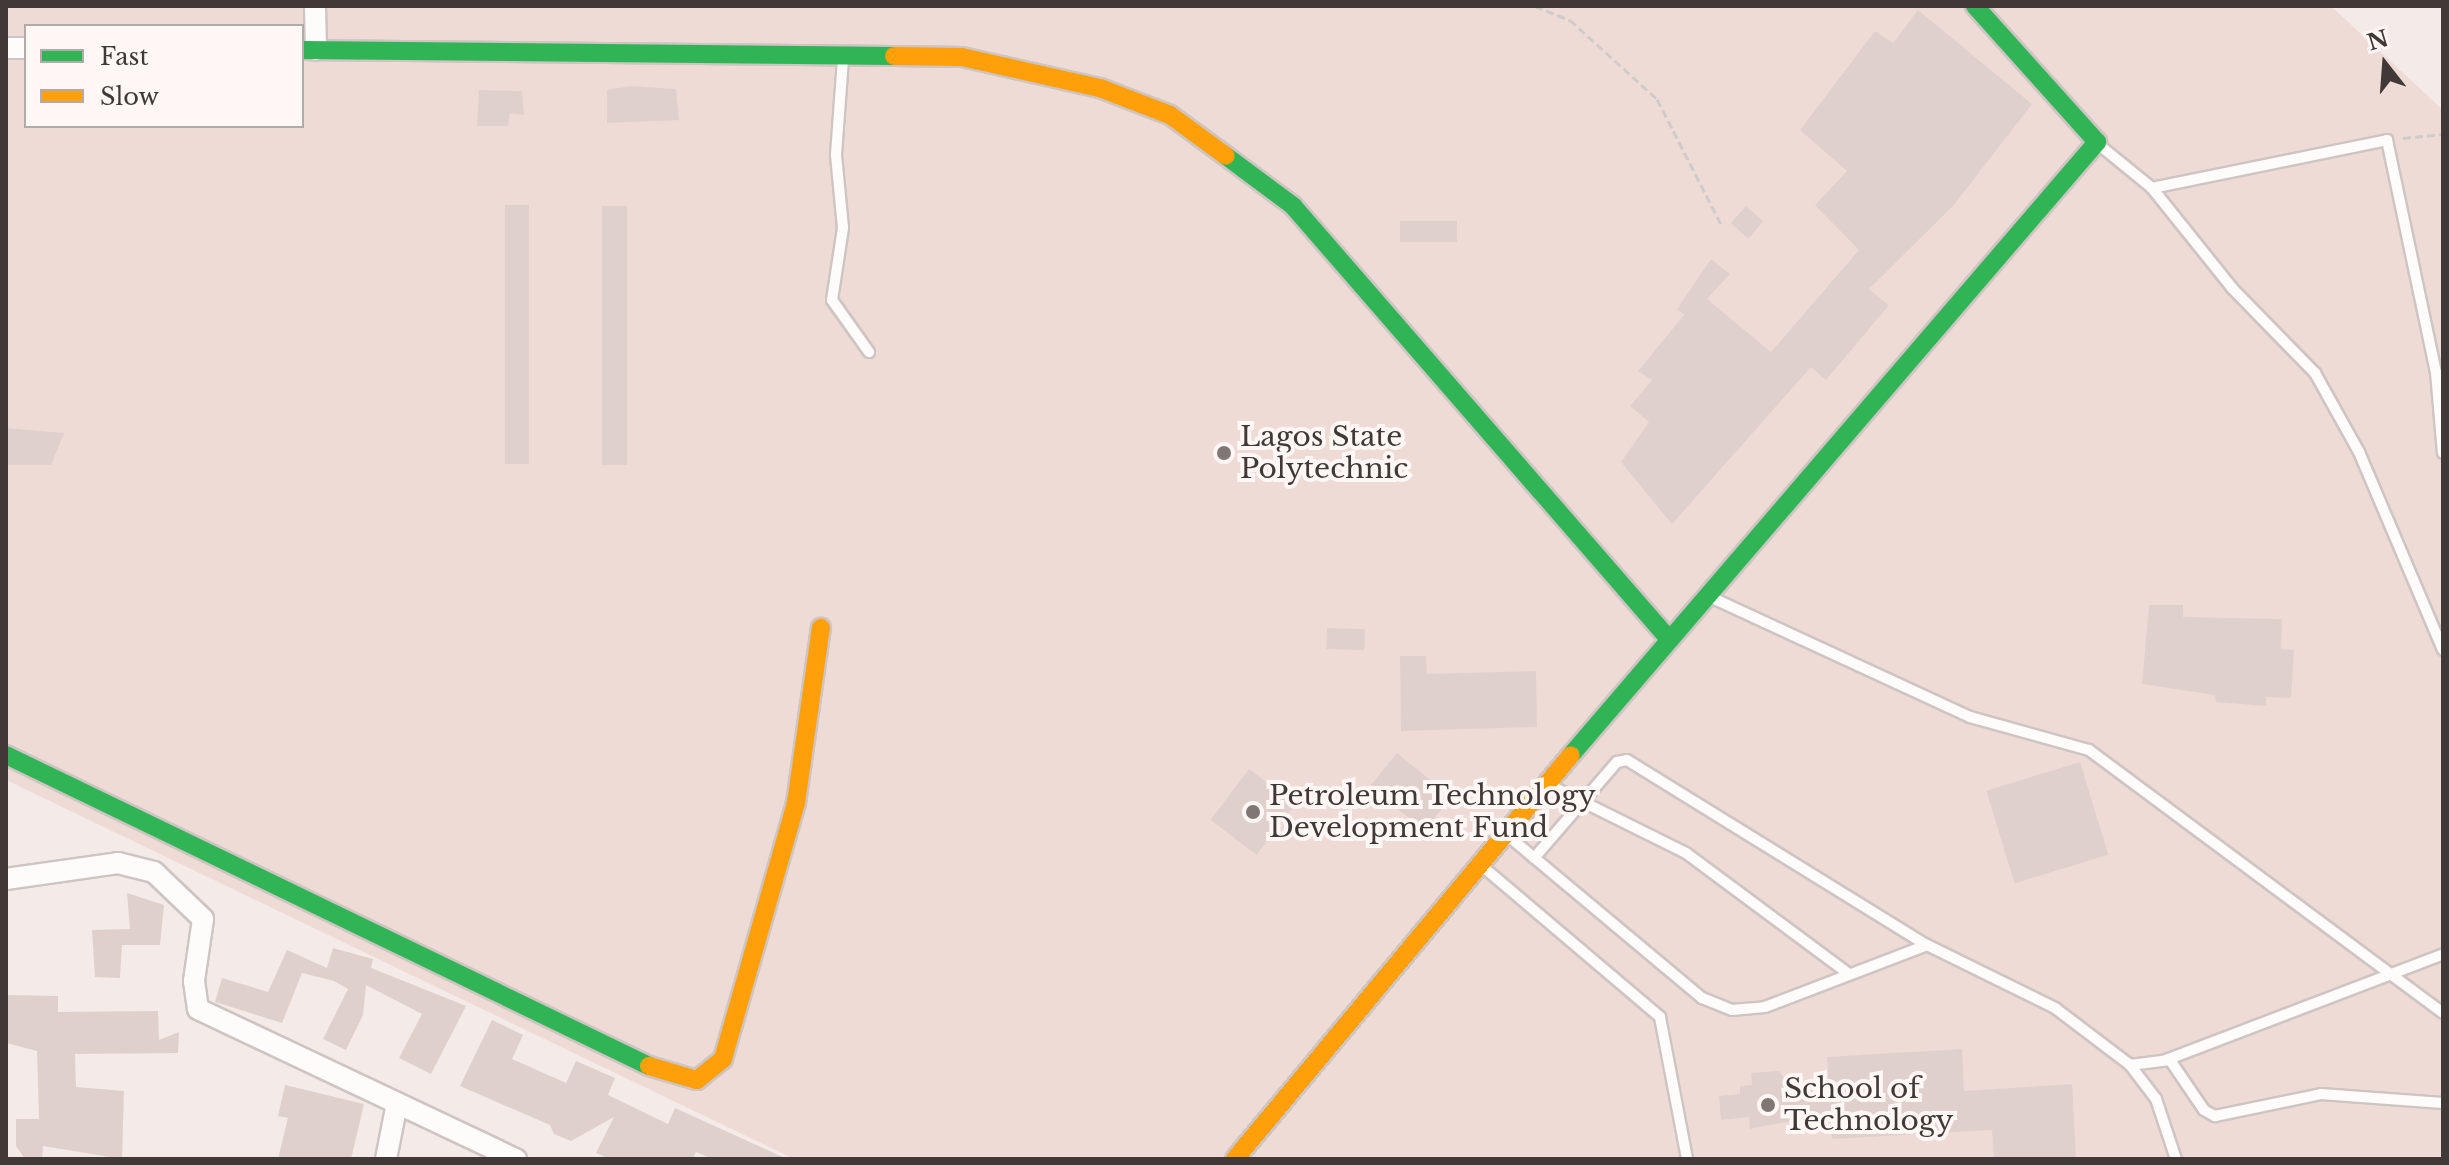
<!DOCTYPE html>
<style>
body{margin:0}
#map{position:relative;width:2449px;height:1165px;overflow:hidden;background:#f4eae7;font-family:"Libre Baskerville",serif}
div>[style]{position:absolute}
.built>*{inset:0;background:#efdbd5}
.building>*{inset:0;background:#e0d0cb;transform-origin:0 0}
.path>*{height:3px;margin-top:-1.5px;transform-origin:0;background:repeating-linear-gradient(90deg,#d0cbcb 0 8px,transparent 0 12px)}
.roads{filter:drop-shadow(2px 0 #cec5c3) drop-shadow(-2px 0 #cec5c3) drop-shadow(0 2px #cec5c3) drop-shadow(0 -2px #cec5c3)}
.lane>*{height:10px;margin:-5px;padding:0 5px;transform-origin:5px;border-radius:5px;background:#fdfcfb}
.street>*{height:20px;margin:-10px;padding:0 10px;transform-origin:10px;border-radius:10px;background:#fdfcfb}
.fast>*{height:18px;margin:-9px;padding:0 9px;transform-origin:9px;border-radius:9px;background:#30b455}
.slow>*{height:18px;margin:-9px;padding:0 9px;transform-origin:9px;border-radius:9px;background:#ff9f0a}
.dots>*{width:22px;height:22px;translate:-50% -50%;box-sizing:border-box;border:4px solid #fff7f5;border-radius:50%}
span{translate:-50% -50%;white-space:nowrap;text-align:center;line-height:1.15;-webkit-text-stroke:8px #fff7f5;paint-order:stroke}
.poi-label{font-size:28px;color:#413937}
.left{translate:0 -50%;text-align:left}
.frame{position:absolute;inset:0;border:8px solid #413937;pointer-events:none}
.legend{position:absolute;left:24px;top:24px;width:280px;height:104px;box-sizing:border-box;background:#fff7f5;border:2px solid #b3aba9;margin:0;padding:10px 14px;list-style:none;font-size:24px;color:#413937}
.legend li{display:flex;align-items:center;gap:16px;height:40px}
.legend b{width:40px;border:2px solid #b3aba9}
.north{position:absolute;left:2345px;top:24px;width:80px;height:80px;-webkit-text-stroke:6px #fff7f5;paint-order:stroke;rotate:343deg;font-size:22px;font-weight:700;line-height:32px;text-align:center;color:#413937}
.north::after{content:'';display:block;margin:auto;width:28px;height:36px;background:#413937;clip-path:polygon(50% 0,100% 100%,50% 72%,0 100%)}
</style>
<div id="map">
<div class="built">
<div style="clip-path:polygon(evenodd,6px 6px,2331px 6px,2443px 110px,2443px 1159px,794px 1159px,6px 780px,6px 6px,26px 26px,302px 26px,302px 126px,26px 126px,26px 26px)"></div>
</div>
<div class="building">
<div style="clip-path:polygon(1918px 10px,2032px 104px,1953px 206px,1869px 289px,1889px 305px,1826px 380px,1811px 367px,1672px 524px,1621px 462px,1649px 422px,1630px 406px,1652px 380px,1638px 371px,1684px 315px,1677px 309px,1711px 259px,1730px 274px,1707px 299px,1771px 352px,1859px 250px,1815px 205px,1847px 171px,1800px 130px,1875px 31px,1893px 43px)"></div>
<div style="clip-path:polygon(631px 86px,676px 89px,679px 120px,607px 123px,607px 90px)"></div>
<div style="clip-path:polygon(479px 90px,522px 91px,524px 115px,510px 113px,508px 126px,477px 126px)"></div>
<div style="left:529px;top:205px;width:259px;height:24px;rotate:90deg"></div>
<div style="left:627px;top:206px;width:259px;height:25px;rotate:90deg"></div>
<div style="left:1746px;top:206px;width:23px;height:23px;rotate:41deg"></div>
<div style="left:1457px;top:221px;width:21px;height:57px;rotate:90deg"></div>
<div style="clip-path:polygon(6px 428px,64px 433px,51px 465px,6px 465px)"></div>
<div style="clip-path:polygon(2149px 605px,2183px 605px,2183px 617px,2282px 619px,2281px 649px,2294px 650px,2291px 698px,2266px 697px,2266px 706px,2216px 702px,2215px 695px,2142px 684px)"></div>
<div style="left:1327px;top:628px;width:38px;height:21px;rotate:2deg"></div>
<div style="clip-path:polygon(1400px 656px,1426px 656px,1427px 674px,1536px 671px,1537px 727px,1401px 731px)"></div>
<div style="left:1397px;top:753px;width:70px;height:43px;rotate:39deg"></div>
<div style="left:2080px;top:762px;width:97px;height:98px;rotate:73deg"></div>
<div style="left:1249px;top:769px;width:58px;height:64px;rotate:37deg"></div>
<div style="clip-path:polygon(127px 893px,164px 905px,160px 945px,122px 945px,120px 978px,95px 977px,92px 930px,130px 929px)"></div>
<div style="clip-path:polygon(333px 948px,373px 959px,371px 968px,466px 1006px,431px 1074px,399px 1058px,422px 1014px,366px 985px,363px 1015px,346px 1050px,323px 1039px,348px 989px,334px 981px,302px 973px,282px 1023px,215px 1002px,222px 978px,268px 992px,287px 950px,327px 968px)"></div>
<div style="clip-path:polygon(6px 995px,58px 996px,58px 1012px,158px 1011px,159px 1040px,179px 1032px,178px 1053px,75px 1054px,76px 1087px,124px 1091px,122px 1159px,43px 1146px,42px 1159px,25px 1159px,16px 1146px,16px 1119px,39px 1119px,37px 1051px,6px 1043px)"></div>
<div style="clip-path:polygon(492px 1020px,523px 1035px,512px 1059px,566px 1083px,576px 1061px,615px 1078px,608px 1095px,668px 1124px,675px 1108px,787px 1159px,712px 1159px,696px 1152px,693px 1159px,610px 1159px,596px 1153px,614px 1117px,571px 1141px,554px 1134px,550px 1125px,460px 1086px)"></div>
<div style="clip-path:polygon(1962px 1049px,1964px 1091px,2072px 1084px,2076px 1159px,1994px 1159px,1992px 1130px,1832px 1139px,1830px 1113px,1750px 1129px,1749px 1117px,1721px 1120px,1719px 1096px,1740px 1094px,1740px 1086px,1752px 1085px,1751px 1073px,1779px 1071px,1791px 1089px,1829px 1085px,1827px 1057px)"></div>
<div style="clip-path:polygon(285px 1085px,364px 1104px,351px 1159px,278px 1159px,288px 1118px,278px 1116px)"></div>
</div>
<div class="path">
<div style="left:1535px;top:6px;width:38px;rotate:22deg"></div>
<div style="left:1570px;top:20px;width:118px;rotate:42.2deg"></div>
<div style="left:1657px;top:99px;width:140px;rotate:62.9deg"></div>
<div style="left:2403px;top:138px;width:40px;rotate:-5.7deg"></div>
</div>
<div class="roads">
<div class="lane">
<div style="left:843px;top:59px;width:96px;rotate:94.2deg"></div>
<div style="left:836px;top:155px;width:73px;rotate:84.5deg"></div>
<div style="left:843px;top:228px;width:73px;rotate:98.7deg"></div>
<div style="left:832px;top:300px;width:64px;rotate:54.6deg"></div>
<div style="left:2098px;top:144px;width:70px;rotate:39.2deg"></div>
<div style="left:2152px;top:188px;width:128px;rotate:51.3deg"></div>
<div style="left:2232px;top:288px;width:119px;rotate:45.7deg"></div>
<div style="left:2315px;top:373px;width:90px;rotate:60.9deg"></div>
<div style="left:2359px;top:452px;width:215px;rotate:67deg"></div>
<div style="left:2152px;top:188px;width:240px;rotate:-11.5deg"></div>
<div style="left:2387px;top:140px;width:237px;rotate:78.1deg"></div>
<div style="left:2436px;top:372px;width:81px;rotate:85.1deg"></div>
<div style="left:1708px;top:596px;width:289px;rotate:24.8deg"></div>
<div style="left:1970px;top:717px;width:123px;rotate:15.5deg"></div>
<div style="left:2089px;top:750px;width:441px;rotate:36.6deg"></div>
<div style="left:1549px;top:785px;width:153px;rotate:26.4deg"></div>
<div style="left:1686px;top:853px;width:203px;rotate:36.6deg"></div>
<div style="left:1507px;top:835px;width:254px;rotate:39.9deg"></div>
<div style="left:1702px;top:998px;width:32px;rotate:22deg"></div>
<div style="left:1732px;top:1010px;width:33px;rotate:-5deg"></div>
<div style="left:1765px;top:1007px;width:173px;rotate:-20.9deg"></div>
<div style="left:1927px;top:945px;width:143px;rotate:26.2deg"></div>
<div style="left:2055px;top:1008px;width:94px;rotate:37.2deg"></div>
<div style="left:2130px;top:1065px;width:43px;rotate:52.6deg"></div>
<div style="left:2156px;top:1099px;width:63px;rotate:71.6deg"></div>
<div style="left:1534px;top:858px;width:127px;rotate:-49.2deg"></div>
<div style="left:1617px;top:762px;width:10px;rotate:-11deg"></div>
<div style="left:1627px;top:760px;width:352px;rotate:31.7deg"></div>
<div style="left:1482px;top:866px;width:233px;rotate:40.3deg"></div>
<div style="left:1660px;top:1017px;width:145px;rotate:79.2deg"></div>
<div style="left:2166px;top:1060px;width:297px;rotate:-20.9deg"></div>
<div style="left:2130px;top:1065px;width:40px;rotate:-7.1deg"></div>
<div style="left:2170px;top:1060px;width:60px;rotate:55.8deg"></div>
<div style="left:2204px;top:1110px;width:13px;rotate:29deg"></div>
<div style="left:2215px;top:1116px;width:108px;rotate:-11.7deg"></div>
<div style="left:2321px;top:1094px;width:122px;rotate:4.2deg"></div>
</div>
<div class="street">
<div style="left:315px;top:6px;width:44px;rotate:88.7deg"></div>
<div style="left:6px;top:48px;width:20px"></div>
<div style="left:6px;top:879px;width:113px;rotate:-8.1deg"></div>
<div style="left:118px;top:863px;width:37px;rotate:14deg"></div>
<div style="left:154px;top:872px;width:68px;rotate:43.8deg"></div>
<div style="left:203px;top:919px;width:63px;rotate:98.3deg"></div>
<div style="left:194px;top:981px;width:28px;rotate:82deg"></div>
<div style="left:198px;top:1009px;width:352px;rotate:25.3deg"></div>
<div style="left:386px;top:1159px;width:57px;rotate:-78.9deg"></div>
</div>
<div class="fast">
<div style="left:302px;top:50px;width:592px;rotate:0.58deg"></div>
<div style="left:1226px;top:156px;width:84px;rotate:36.7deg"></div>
<div style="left:1293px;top:206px;width:572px;rotate:49.04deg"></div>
<div style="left:6px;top:755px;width:714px;rotate:25.81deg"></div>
<div style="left:1571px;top:755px;width:808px;rotate:-49.37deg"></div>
<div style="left:2097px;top:142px;width:183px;rotate:-131.9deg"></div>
</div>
<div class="slow">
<div style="left:894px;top:56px;width:68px;rotate:0.8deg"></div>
<div style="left:962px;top:57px;width:141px;rotate:12.7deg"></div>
<div style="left:1100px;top:88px;width:75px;rotate:21.1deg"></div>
<div style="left:1170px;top:115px;width:69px;rotate:36.2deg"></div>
<div style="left:649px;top:1066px;width:50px;rotate:16.3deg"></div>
<div style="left:697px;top:1080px;width:33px;rotate:-39deg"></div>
<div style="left:723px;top:1059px;width:266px;rotate:-74.1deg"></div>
<div style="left:796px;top:803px;width:177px;rotate:-81.9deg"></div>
<div style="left:1235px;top:1159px;width:525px;rotate:-50.25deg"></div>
</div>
</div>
<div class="dots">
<div style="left:1224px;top:453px;background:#807775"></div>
<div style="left:1253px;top:812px;background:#807775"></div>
<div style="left:1768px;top:1105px;background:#807775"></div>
</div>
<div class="poi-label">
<span class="left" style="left:1240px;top:453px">Lagos State<br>Polytechnic</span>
<span class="left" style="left:1269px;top:812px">Petroleum Technology<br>Development Fund</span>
<span class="left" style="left:1784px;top:1105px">School of<br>Technology</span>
</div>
<div class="frame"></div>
<ul class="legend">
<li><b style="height:10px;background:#30b455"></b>Fast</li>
<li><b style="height:10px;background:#ff9f0a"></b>Slow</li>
</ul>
<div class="north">N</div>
</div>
